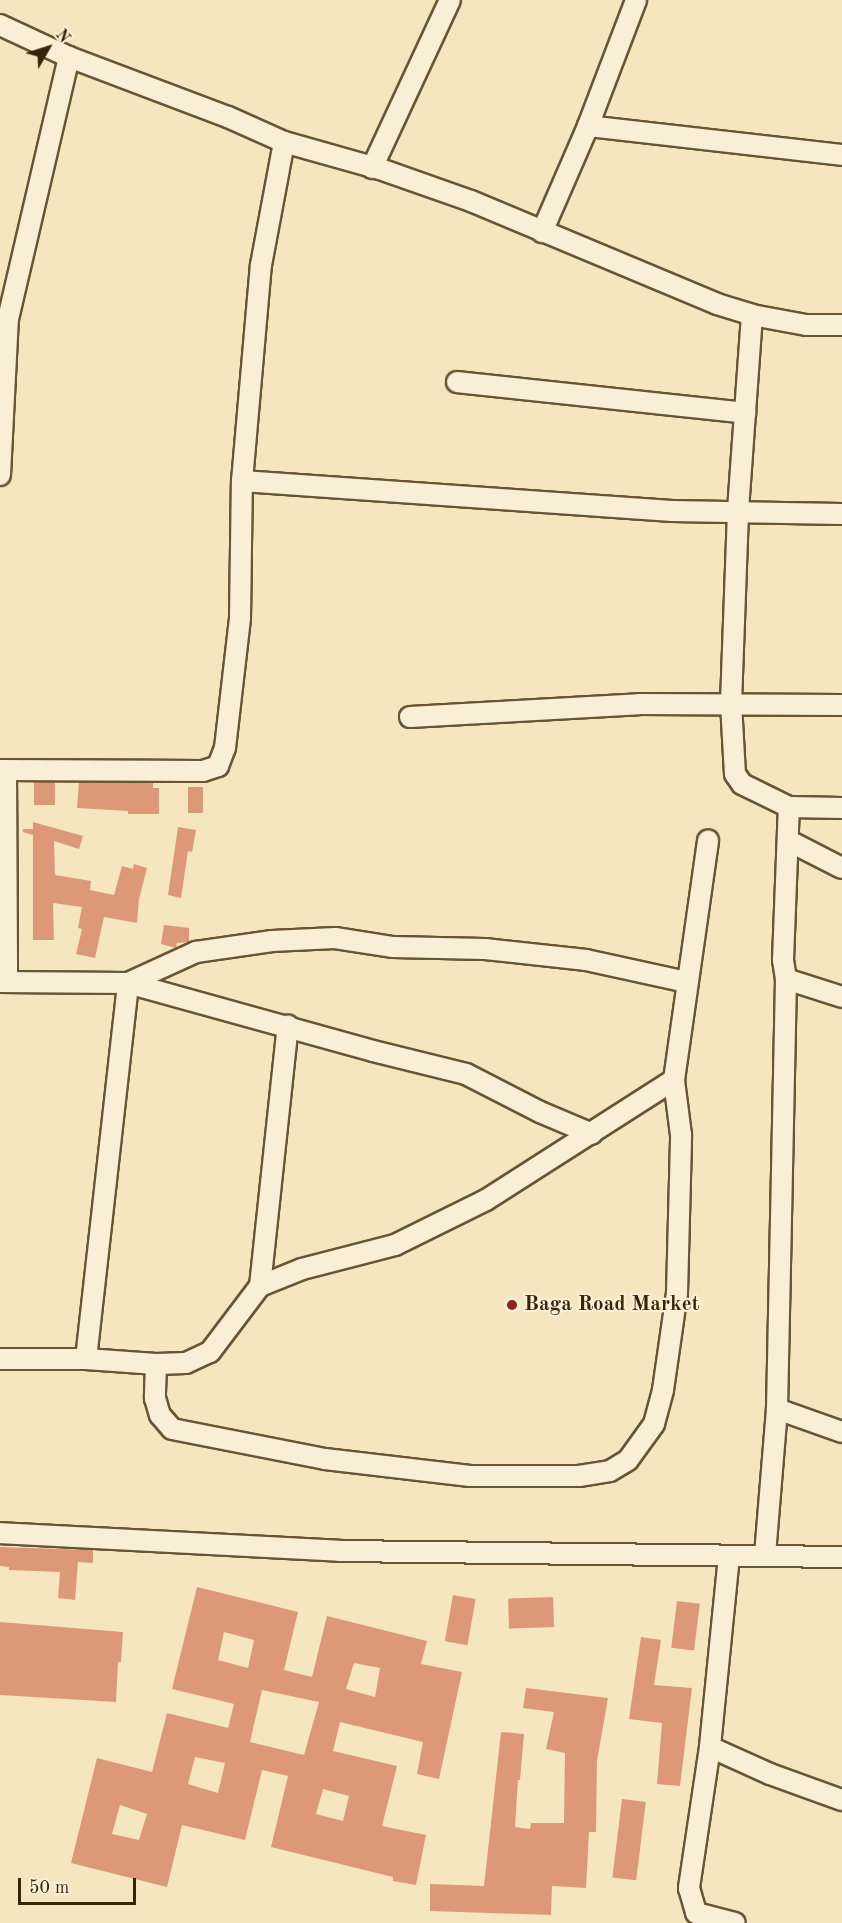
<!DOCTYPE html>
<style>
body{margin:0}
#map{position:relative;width:842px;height:1923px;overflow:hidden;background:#f5e6c0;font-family:"Old Standard TT",serif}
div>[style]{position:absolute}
.building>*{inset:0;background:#d97;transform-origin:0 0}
.roads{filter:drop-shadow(2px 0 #675535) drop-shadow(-2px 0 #675535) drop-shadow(0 2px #675535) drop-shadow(0 -2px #675535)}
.minor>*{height:20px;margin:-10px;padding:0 10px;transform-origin:10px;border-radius:10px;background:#f8efd6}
.dots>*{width:16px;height:16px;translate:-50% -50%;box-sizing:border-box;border:3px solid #f8efd6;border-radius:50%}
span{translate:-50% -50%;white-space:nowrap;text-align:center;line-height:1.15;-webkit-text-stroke:4.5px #f8efd6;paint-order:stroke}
.poi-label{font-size:21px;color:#382507;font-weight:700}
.left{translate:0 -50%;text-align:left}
.north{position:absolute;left:18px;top:18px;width:60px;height:60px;-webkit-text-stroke:4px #f8efd6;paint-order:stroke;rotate:51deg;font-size:16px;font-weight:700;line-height:24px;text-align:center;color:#382507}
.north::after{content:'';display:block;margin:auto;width:21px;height:27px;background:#382507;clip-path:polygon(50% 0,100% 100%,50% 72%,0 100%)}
.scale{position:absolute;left:18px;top:1878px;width:118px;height:27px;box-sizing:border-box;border:3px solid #382507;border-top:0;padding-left:8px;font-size:18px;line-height:21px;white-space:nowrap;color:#382507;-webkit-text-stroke:4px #f8efd6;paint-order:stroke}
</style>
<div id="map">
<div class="building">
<div style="left:34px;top:782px;width:21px;height:23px"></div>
<div style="clip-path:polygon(79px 782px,153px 783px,153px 788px,159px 788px,159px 814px,128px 814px,128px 811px,77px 808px)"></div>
<div style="left:188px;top:787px;width:15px;height:26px"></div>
<div style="clip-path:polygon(33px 822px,83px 836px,79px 849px,54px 841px,55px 875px,91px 881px,90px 890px,114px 895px,122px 866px,133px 869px,134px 864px,147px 868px,139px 899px,137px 923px,104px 917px,95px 958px,76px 954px,82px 929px,78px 928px,82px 907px,53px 903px,54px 940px,33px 940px,33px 835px,23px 832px,23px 829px,33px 829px)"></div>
<div style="clip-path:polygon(178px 827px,196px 830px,192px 852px,188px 851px,181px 898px,168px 895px)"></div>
<div style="clip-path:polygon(164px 925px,189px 928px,189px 942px,177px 943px,176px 948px,161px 944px)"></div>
<div style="clip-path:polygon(0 1547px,93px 1550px,93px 1563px,78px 1562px,75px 1600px,58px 1598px,60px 1572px,9px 1570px,9px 1567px,0 1566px)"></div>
<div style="clip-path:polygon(evenodd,197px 1587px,298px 1612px,284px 1670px,312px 1677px,327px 1616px,427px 1641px,421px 1664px,462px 1672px,439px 1779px,417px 1774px,423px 1742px,340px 1722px,333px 1751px,397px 1766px,382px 1826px,426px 1835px,416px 1885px,393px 1881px,393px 1877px,271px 1847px,288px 1776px,262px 1770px,245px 1840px,182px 1825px,167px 1887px,71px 1863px,97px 1758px,152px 1772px,167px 1713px,228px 1728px,234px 1704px,172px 1689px,197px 1587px,224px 1632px,254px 1640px,248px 1668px,218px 1660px,224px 1632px,197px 1587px,354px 1663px,380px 1668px,375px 1697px,346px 1689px,354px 1663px,197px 1587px,262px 1690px,319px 1702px,304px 1755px,250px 1742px,262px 1690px,197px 1587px,195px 1757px,225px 1763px,218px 1793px,188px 1784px,195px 1757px,197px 1587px,323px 1789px,349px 1796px,343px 1821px,316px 1814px,323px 1789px,197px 1587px,120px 1805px,147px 1814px,139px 1840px,112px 1834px,120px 1805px)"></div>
<div style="left:453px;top:1595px;width:23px;height:47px;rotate:10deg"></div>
<div style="left:553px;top:1597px;width:30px;height:45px;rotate:88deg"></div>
<div style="left:677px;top:1601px;width:23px;height:47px;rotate:7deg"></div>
<div style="clip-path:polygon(0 1622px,123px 1632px,121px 1662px,118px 1662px,116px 1702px,0 1695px)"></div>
<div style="clip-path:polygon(641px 1637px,661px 1640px,654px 1685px,692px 1688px,680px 1786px,657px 1784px,662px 1723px,629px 1719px)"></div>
<div style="clip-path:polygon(526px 1688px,608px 1698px,597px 1761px,596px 1832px,589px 1832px,586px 1888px,552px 1886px,551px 1915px,430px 1911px,430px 1884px,484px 1886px,501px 1732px,524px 1734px,520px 1780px,518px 1780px,515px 1827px,530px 1829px,531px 1823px,564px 1823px,565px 1753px,546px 1749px,554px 1712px,523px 1708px)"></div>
<div style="left:622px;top:1799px;width:24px;height:79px;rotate:7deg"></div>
</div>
<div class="roads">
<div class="minor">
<div style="left:0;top:25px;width:76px;rotate:24.9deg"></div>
<div style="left:69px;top:57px;width:170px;rotate:20.7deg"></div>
<div style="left:228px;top:117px;width:61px;rotate:24.1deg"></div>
<div style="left:284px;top:142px;width:100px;rotate:15.7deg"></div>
<div style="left:380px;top:169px;width:96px;rotate:19.4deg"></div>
<div style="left:471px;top:201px;width:267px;rotate:22.7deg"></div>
<div style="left:717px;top:304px;width:37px;rotate:17deg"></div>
<div style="left:752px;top:315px;width:55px;rotate:10.5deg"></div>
<div style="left:806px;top:325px;width:36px"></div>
<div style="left:588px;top:126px;width:256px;rotate:6.5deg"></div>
<div style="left:372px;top:168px;width:185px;rotate:-65.1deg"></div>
<div style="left:542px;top:232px;width:116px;rotate:-66.5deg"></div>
<div style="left:588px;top:126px;width:135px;rotate:-69.1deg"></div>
<div style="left:752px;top:315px;width:197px;rotate:94.1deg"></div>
<div style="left:738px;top:512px;width:191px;rotate:92.1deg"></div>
<div style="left:731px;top:703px;width:71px;rotate:86.8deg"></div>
<div style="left:735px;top:774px;width:12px;rotate:55deg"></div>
<div style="left:742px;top:784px;width:52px;rotate:26.1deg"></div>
<div style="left:789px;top:807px;width:53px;rotate:1.1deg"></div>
<div style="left:457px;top:382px;width:290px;rotate:6.1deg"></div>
<div style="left:0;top:475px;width:156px;rotate:-87.1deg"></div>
<div style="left:8px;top:319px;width:269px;rotate:-76.9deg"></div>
<div style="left:242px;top:481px;width:431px;rotate:4deg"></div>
<div style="left:672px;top:511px;width:170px;rotate:1deg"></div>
<div style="left:410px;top:717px;width:229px;rotate:-3.2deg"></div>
<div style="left:639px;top:704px;width:203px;rotate:0.3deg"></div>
<div style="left:0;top:770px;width:203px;rotate:0.3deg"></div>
<div style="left:203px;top:771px;width:16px;rotate:-18deg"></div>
<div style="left:218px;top:766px;width:19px;rotate:-69deg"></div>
<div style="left:225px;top:748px;width:131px;rotate:-83.4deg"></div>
<div style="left:240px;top:618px;width:137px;rotate:-89.2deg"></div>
<div style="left:242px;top:481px;width:217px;rotate:-85deg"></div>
<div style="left:261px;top:265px;width:125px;rotate:-79.4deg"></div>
<div style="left:6px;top:770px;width:212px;rotate:89.7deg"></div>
<div style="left:789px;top:841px;width:59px;rotate:27deg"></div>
<div style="left:786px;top:979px;width:59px;rotate:17.8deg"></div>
<div style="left:0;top:982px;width:128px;rotate:0.4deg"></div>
<div style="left:128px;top:983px;width:254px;rotate:15.5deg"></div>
<div style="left:373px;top:1051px;width:96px;rotate:13.9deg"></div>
<div style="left:466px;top:1074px;width:83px;rotate:27.2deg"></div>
<div style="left:540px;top:1112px;width:56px;rotate:22.9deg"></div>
<div style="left:128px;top:983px;width:75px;rotate:-24.5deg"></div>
<div style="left:196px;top:952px;width:77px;rotate:-8.2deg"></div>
<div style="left:272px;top:941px;width:63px;rotate:-2.7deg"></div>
<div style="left:335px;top:938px;width:59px;rotate:8.8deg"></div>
<div style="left:393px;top:947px;width:92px;rotate:1.2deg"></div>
<div style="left:485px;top:949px;width:102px;rotate:6.2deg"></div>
<div style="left:586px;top:960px;width:103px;rotate:12.3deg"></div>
<div style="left:260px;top:1286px;width:45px;rotate:-22deg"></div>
<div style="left:302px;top:1269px;width:96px;rotate:-14.5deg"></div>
<div style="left:395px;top:1245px;width:102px;rotate:-26.3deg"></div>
<div style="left:486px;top:1200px;width:223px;rotate:-32.6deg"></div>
<div style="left:0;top:1359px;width:86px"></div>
<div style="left:86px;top:1359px;width:70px;rotate:4.1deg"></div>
<div style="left:156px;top:1364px;width:30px;rotate:-2deg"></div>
<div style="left:186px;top:1363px;width:26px;rotate:-25deg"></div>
<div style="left:210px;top:1352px;width:83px;rotate:-52.9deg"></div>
<div style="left:260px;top:1286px;width:262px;rotate:-83.9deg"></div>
<div style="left:86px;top:1359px;width:378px;rotate:-83.6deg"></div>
<div style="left:156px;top:1364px;width:34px;rotate:92deg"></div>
<div style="left:155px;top:1398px;width:18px;rotate:74deg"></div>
<div style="left:160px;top:1415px;width:18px;rotate:49deg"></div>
<div style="left:172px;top:1429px;width:156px;rotate:11.1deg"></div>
<div style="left:325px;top:1459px;width:146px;rotate:6.7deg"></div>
<div style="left:470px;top:1476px;width:109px"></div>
<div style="left:579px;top:1476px;width:31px;rotate:-9deg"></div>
<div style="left:610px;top:1471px;width:21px;rotate:-31deg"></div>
<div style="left:628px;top:1460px;width:44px;rotate:-54.2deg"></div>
<div style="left:654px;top:1424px;width:35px;rotate:-75deg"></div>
<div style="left:663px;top:1390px;width:98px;rotate:-81.8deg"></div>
<div style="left:677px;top:1293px;width:158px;rotate:-88.5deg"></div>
<div style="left:681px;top:1135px;width:55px;rotate:-97.3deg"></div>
<div style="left:674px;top:1080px;width:242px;rotate:-81.9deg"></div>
<div style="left:777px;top:1409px;width:69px;rotate:19.5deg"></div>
<div style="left:0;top:1533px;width:339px;rotate:3deg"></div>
<div style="left:339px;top:1551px;width:503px;rotate:0.68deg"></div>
<div style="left:765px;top:1555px;width:146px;rotate:-85.3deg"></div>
<div style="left:777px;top:1409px;width:430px;rotate:-88.8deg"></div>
<div style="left:786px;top:979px;width:19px;rotate:-99deg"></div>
<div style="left:783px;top:960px;width:153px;rotate:-87.8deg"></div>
<div style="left:729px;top:1556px;width:192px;rotate:95.7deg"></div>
<div style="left:710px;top:1747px;width:143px;rotate:98.5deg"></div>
<div style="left:689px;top:1888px;width:26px;rotate:74deg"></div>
<div style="left:696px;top:1913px;width:40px;rotate:14.4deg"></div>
<div style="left:710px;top:1747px;width:66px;rotate:24.2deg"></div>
<div style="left:770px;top:1774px;width:77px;rotate:19.9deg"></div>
</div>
</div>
<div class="dots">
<div style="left:512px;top:1305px;background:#8f2418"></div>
</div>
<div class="poi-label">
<span class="left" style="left:524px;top:1305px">Baga Road Market</span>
</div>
<div class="north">N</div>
<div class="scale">50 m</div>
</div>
